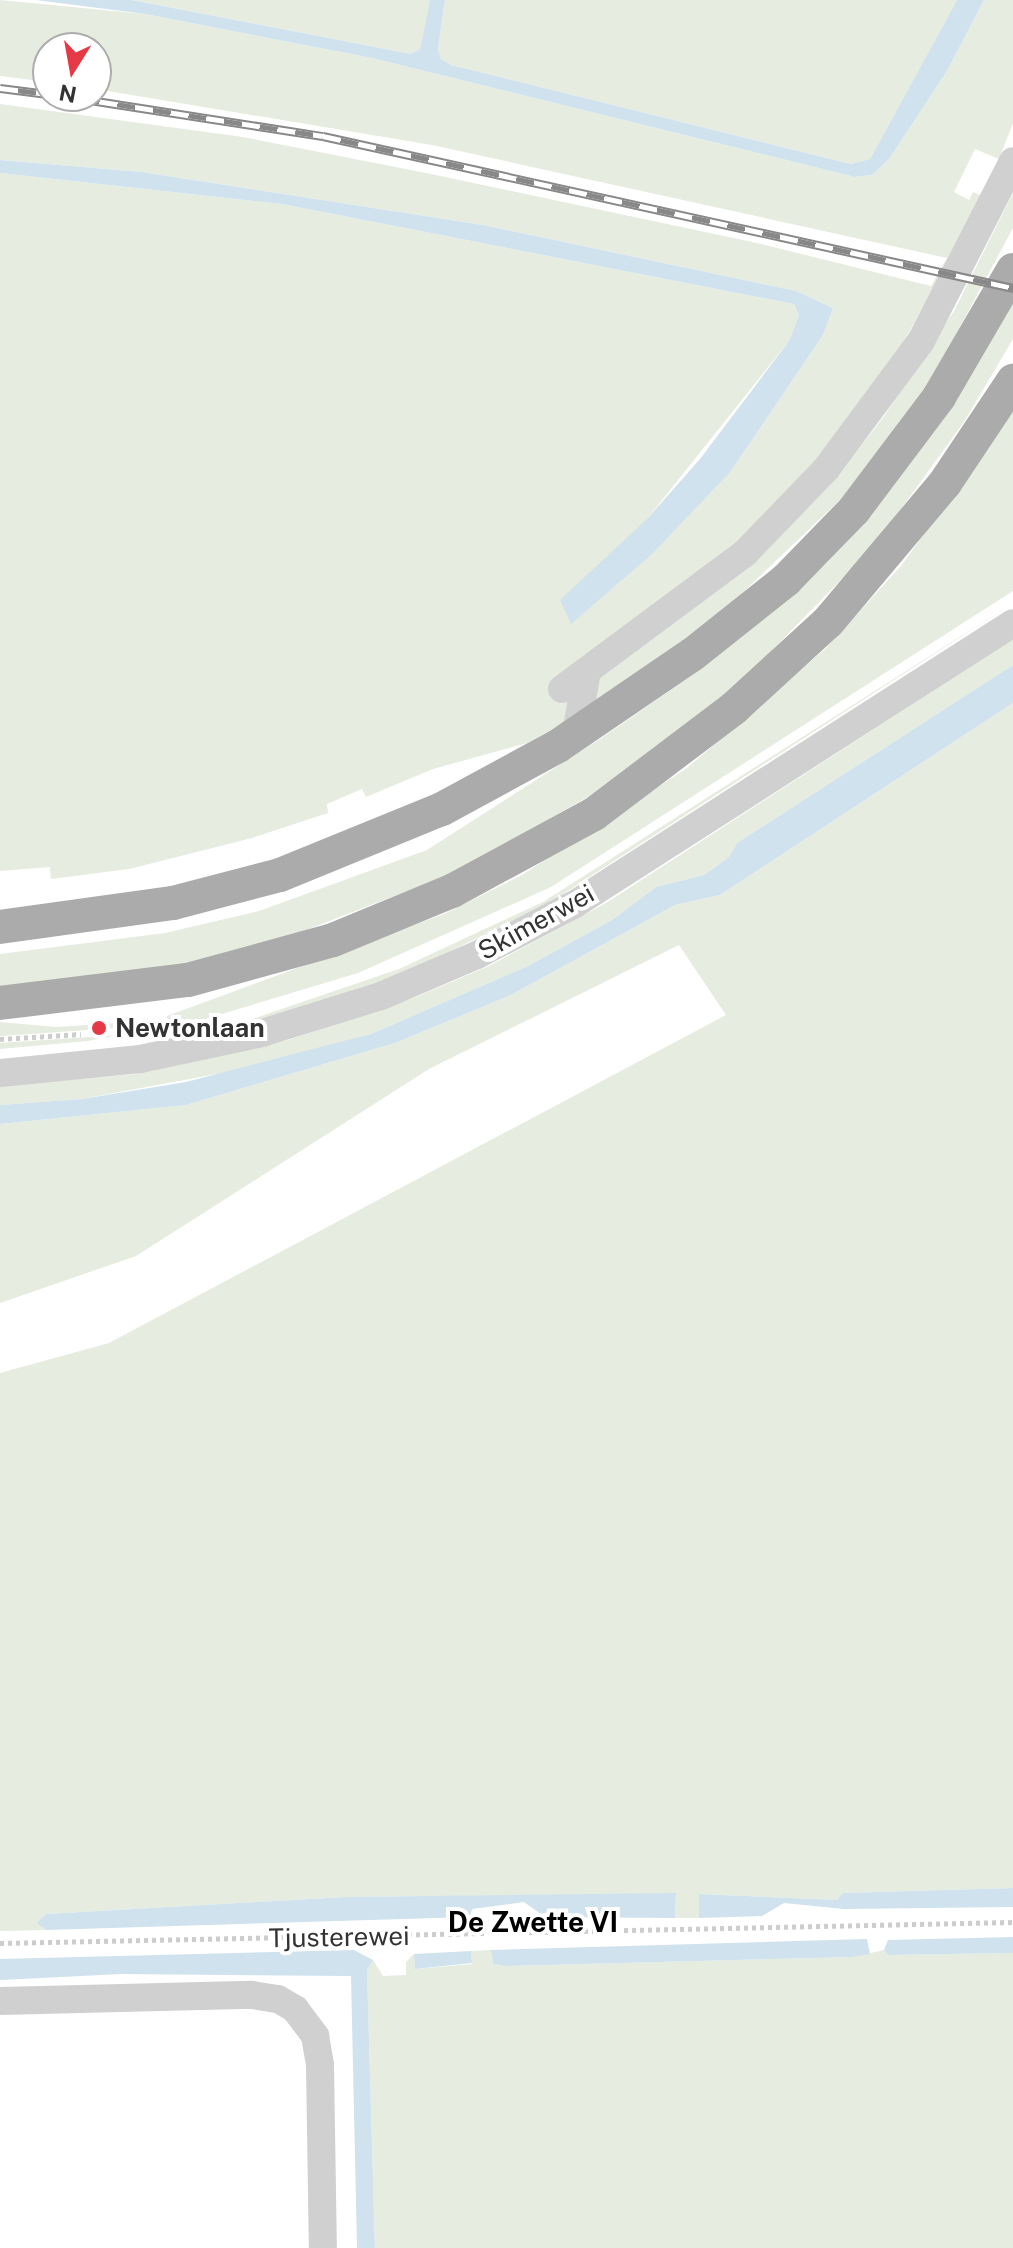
<!DOCTYPE html>
<style>
body{margin:0}
#map{position:relative;width:1013px;height:2248px;overflow:hidden;background:#fff;font-family:"Public Sans",sans-serif}
div>[style]{position:absolute}
.green>*{inset:0;background:#e6ecdf}
.water>*{inset:0;background:#cfe2ee}
.path>*{height:5px;margin-top:-2.5px;transform-origin:0;background:repeating-linear-gradient(90deg,#cdcdcd 0 4px,transparent 0 8px)}
.minor>*{height:28px;margin:-14px;padding:0 14px;transform-origin:14px;border-radius:14px;background:#d0d0d0}
.major>*{height:34px;margin:-17px;padding:0 17px;transform-origin:17px;border-radius:17px;background:#ababab}
.rail>*{height:9px;margin-top:-4.5px;transform-origin:0;background:repeating-linear-gradient(90deg,#fff 0 18px,#888 0 36px);box-sizing:border-box;border-block:2px solid #888}
.dots>*{width:22px;height:22px;translate:-50% -50%;box-sizing:border-box;border:4px solid #fff;border-radius:50%}
span{translate:-50% -50%;white-space:nowrap;text-align:center;line-height:1.15;-webkit-text-stroke:8px #fff;paint-order:stroke}
.street-label{font-size:26px;color:#333}
.poi-label{font-size:26px;color:#333;font-weight:700}
.left{translate:0 -50%;text-align:left}
.neighbourhood-label{font-size:28px;color:#000;font-weight:700}
.north{position:absolute;left:32px;top:32px;width:80px;height:80px;box-sizing:border-box;background:#fff;border:2px solid #adadad;border-radius:50%;rotate:191deg;font-size:22px;font-weight:700;line-height:32px;text-align:center;color:#333}
.north::after{content:'';display:block;margin:auto;width:28px;height:36px;background:#e63946;clip-path:polygon(50% 0,100% 100%,50% 72%,0 100%)}
</style>
<div id="map">
<div class="green">
<div style="clip-path:polygon(0 0,145px 14px,372px 58px,855px 177px,872px 175px,889px 159px,947px 71px,984px 0,1013px 0,1013px 123px,999px 159px,975px 149px,954px 192px,969px 200px,973px 192px,982px 196px,901px 347px,822px 453px,726px 554px,549px 683px,561px 704px,574px 696px,569px 720px,527px 743px,433px 769px,366px 797px,362px 789px,327px 804px,328px 813px,252px 838px,129px 869px,51px 879px,50px 867px,0 871px,0 173px,282px 204px,794px 304px,799px 315px,789px 341px,647px 519px,731px 471px,823px 335px,833px 308px,796px 291px,483px 225px,142px 172px,0 160px,0 104px,243px 137px,431px 174px,757px 243px,931px 286px,947px 258px,432px 145px,96px 89px,96px 48px,48px 48px,48px 82px,0 76px)"></div>
<div style="clip-path:polygon(132px 0,430px 0,420px 49px,411px 54px)"></div>
<div style="clip-path:polygon(445px 0,957px 0,870px 159px,851px 164px,451px 65px,441px 59px,438px 49px)"></div>
<div style="clip-path:polygon(1013px 193px,1013px 228px,932px 379px,844px 496px,720px 614px,590px 707px,594px 682px,750px 565px,828px 487px,882px 419px,954px 311px)"></div>
<div style="clip-path:polygon(1013px 302px,1013px 339px,964px 422px,874px 546px,735px 688px,600px 790px,454px 873px,280px 940px,183px 964px,0 990px,0 954px,165px 933px,259px 911px,427px 850px,603px 737px,688px 678px,828px 562px,948px 411px)"></div>
<div style="clip-path:polygon(1013px 411px,1013px 591px,551px 887px,358px 973px,169px 1030px,167px 1016px,444px 914px,522px 875px,687px 768px,825px 649px,901px 566px)"></div>
<div style="clip-path:polygon(1013px 603px,546px 905px,403px 974px,283px 1016px,217px 1031px,399px 969px,543px 902px)"></div>
<div style="clip-path:polygon(1013px 639px,1013px 665px,737px 843px,729px 857px,704px 875px,656px 887px,612px 920px,528px 966px,371px 1034px,254px 1067px,82px 1099px,0 1105px,0 1086px,135px 1074px,288px 1040px,416px 997px,489px 966px,606px 903px)"></div>
<div style="clip-path:polygon(1013px 703px,1013px 1888px,843px 1893px,837px 1900px,700px 1894px,699px 1918px,675px 1918px,676px 1894px,345px 1897px,46px 1914px,38px 1923px,46px 1930px,0 1931px,0 1373px,109px 1343px,726px 1015px,679px 945px,429px 1069px,136px 1256px,0 1303px,0 1124px,186px 1105px,395px 1043px,511px 995px,675px 905px,720px 895px)"></div>
<div style="clip-path:polygon(0 1022px,56px 1027px,117px 1023px,117px 1028px,0 1036px)"></div>
<div style="clip-path:polygon(118px 1035px,88px 1041px,0 1049px,0 1043px)"></div>
<div style="clip-path:polygon(491px 1950px,493px 1964px,504px 1966px,853px 1957px,884px 1950px,888px 1955px,1013px 1953px,1013px 2248px,375px 2248px,367px 1970px,373px 1960px,383px 1976px,406px 1975px,406px 1962px,414px 1954px,415px 1969px,472px 1964px,471px 1951px)"></div>
</div>
<div class="water">
<div style="clip-path:polygon(36px 0,132px 0,411px 54px,420px 49px,430px 0,445px 0,438px 49px,441px 59px,451px 65px,851px 164px,870px 159px,957px 0,984px 0,947px 71px,889px 159px,872px 175px,855px 177px,372px 58px,145px 14px)"></div>
<div style="clip-path:polygon(0 160px,142px 172px,483px 225px,796px 291px,833px 308px,823px 335px,731px 471px,651px 555px,571px 624px,560px 600px,647px 519px,700px 459px,789px 341px,799px 315px,794px 304px,282px 204px,0 173px)"></div>
<div style="clip-path:polygon(1013px 665px,1013px 703px,720px 895px,675px 905px,511px 995px,395px 1043px,186px 1105px,0 1124px,0 1105px,82px 1099px,186px 1082px,371px 1034px,528px 966px,612px 920px,656px 887px,704px 875px,729px 857px,737px 843px)"></div>
<div style="clip-path:polygon(1013px 1888px,1013px 1907px,844px 1909px,784px 1903px,762px 1916px,699px 1918px,699px 1894px,837px 1900px,843px 1893px)"></div>
<div style="clip-path:polygon(676px 1893px,675px 1918px,545px 1917px,524px 1902px,472px 1909px,470px 1917px,46px 1930px,37px 1923px,46px 1914px,345px 1897px)"></div>
<div style="clip-path:polygon(1013px 1937px,1013px 1953px,888px 1955px,884px 1950px,888px 1940px)"></div>
<div style="clip-path:polygon(867px 1939px,870px 1954px,853px 1957px,504px 1966px,493px 1964px,491px 1950px)"></div>
<div style="clip-path:polygon(354px 1950px,373px 1960px,367px 1970px,375px 2248px,357px 2248px,351px 1976px,121px 1974px,0 1980px,0 1959px)"></div>
<div style="clip-path:polygon(471px 1951px,472px 1963px,415px 1969px,414px 1954px)"></div>
</div>
<div class="path">
<div style="left:0;top:1039px;width:81px;rotate:-3.5deg"></div>
<div style="left:0;top:1943px;width:1013px;rotate:-1.19deg"></div>
</div>
<div class="minor">
<div style="left:562px;top:689px;width:228px;rotate:-36.6deg"></div>
<div style="left:745px;top:553px;width:117px;rotate:-46deg"></div>
<div style="left:826px;top:469px;width:159px;rotate:-53.4deg"></div>
<div style="left:921px;top:341px;width:202px;rotate:-62.9deg"></div>
<div style="left:576px;top:734px;width:64px;rotate:-80.1deg"></div>
<div style="left:0;top:1073px;width:141px;rotate:-5.7deg"></div>
<div style="left:140px;top:1059px;width:125px;rotate:-12deg"></div>
<div style="left:262px;top:1033px;width:125px;rotate:-17.3deg"></div>
<div style="left:381px;top:996px;width:104px;rotate:-23.1deg"></div>
<div style="left:477px;top:955px;width:110px;rotate:-27.5deg"></div>
<div style="left:575px;top:904px;width:520px;rotate:-32.68deg"></div>
<div style="left:0;top:2001px;width:252px;rotate:-1.4deg"></div>
<div style="left:252px;top:1995px;width:26px;rotate:9deg"></div>
<div style="left:278px;top:1999px;width:20px;rotate:30deg"></div>
<div style="left:295px;top:2009px;width:34px;rotate:53deg"></div>
<div style="left:315px;top:2036px;width:29px;rotate:80deg"></div>
<div style="left:320px;top:2065px;width:183px;rotate:89.1deg"></div>
</div>
<div class="major">
<div style="left:0;top:927px;width:175px;rotate:-7.9deg"></div>
<div style="left:173px;top:903px;width:111px;rotate:-14.7deg"></div>
<div style="left:280px;top:875px;width:175px;rotate:-22.2deg"></div>
<div style="left:442px;top:809px;width:132px;rotate:-28.5deg"></div>
<div style="left:558px;top:746px;width:163px;rotate:-34.3deg"></div>
<div style="left:693px;top:654px;width:119px;rotate:-38.5deg"></div>
<div style="left:786px;top:580px;width:98px;rotate:-45.8deg"></div>
<div style="left:854px;top:510px;width:141px;rotate:-53deg"></div>
<div style="left:939px;top:397px;width:147px;rotate:-59.8deg"></div>
<div style="left:0;top:1003px;width:189px;rotate:-7deg"></div>
<div style="left:188px;top:980px;width:150px;rotate:-15.4deg"></div>
<div style="left:333px;top:940px;width:129px;rotate:-22.4deg"></div>
<div style="left:452px;top:891px;width:162px;rotate:-28.5deg"></div>
<div style="left:594px;top:814px;width:176px;rotate:-37.1deg"></div>
<div style="left:734px;top:708px;width:127px;rotate:-42.5deg"></div>
<div style="left:828px;top:622px;width:182px;rotate:-49.9deg"></div>
<div style="left:945px;top:483px;width:123px;rotate:-56.3deg"></div>
</div>
<div class="rail">
<div style="left:0;top:88px;width:48px;rotate:7.1deg"></div>
<div style="left:64px;top:96px;width:262px;rotate:8.8deg"></div>
<div style="left:323px;top:136px;width:707px;rotate:12.42deg"></div>
</div>
<div class="dots">
<div style="left:99px;top:1028px;background:#e63946"></div>
</div>
<div class="street-label">
<span style="left:536px;top:922px;rotate:-29deg">Skimerwei</span>
<span style="left:339px;top:1937px;rotate:-1deg">Tjusterewei</span>
</div>
<div class="poi-label">
<span class="left" style="left:115px;top:1028px">Newtonlaan</span>
</div>
<div class="neighbourhood-label">
<span style="left:533px;top:1922px">De Zwette VI</span>
</div>
<div class="north">N</div>
</div>
